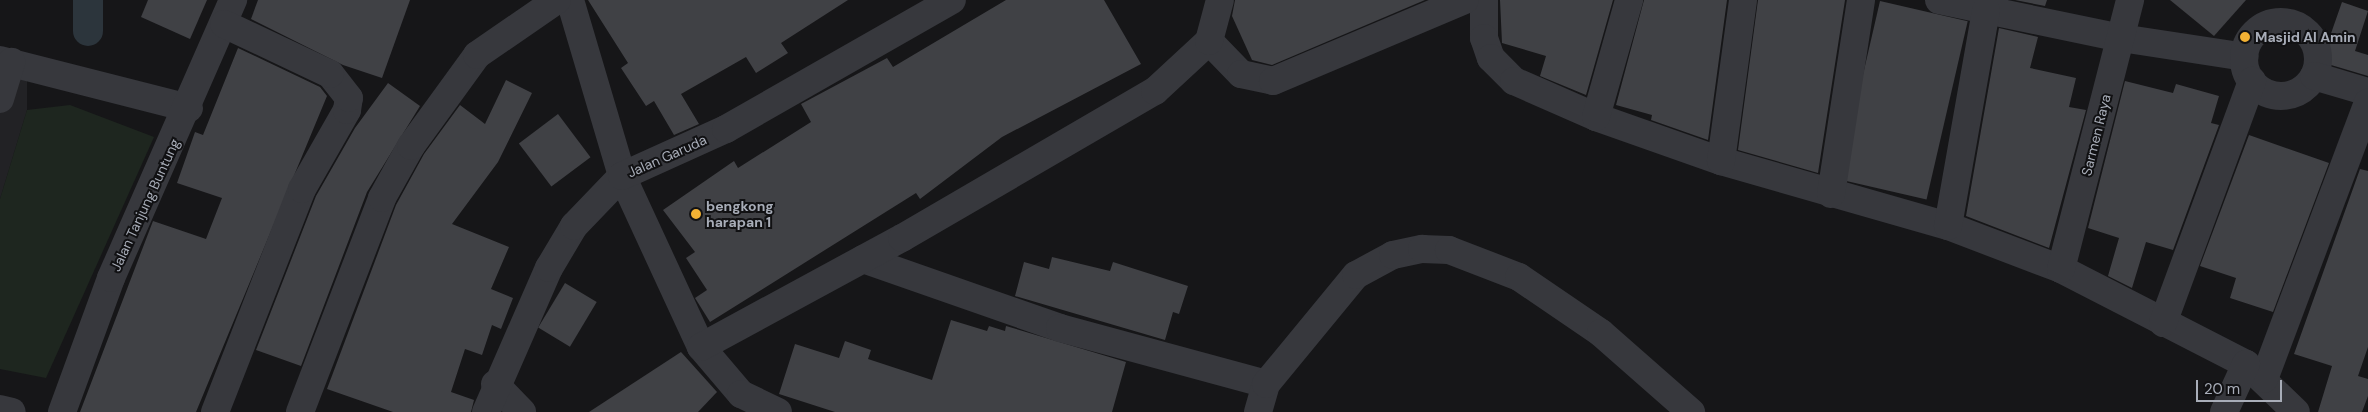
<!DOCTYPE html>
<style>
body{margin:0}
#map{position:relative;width:2368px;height:412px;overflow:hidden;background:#161618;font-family:"DM Sans",sans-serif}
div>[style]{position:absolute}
.built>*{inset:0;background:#222225}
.green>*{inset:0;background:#1e261f}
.canal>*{height:30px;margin:-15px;padding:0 15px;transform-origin:15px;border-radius:15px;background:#2c353c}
.building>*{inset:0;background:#404145;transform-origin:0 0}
.minor>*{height:28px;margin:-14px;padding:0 14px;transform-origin:14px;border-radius:14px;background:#37383d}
.minor>.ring{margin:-14px;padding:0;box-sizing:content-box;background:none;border:28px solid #37383d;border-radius:50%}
.dots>*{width:14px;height:14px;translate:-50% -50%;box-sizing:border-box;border:2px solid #111113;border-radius:50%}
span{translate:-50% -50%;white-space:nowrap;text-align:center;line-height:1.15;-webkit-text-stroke:4px #111113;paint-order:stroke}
.poi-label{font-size:14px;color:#a8adb8;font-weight:700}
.left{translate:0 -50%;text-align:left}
.street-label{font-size:14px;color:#a8adb8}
.scale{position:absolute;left:2196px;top:380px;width:86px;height:22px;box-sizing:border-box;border:2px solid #a8adb8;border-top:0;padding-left:6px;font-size:15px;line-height:18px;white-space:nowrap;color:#a8adb8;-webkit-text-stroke:4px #111113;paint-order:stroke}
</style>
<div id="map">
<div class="built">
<div style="clip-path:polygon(0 47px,27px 53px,27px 110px,0 199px)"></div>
</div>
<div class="green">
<div style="clip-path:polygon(70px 105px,154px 137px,46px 378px,0 369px,0 199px,27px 110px)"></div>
</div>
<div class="canal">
<div style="left:88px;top:31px;width:31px;rotate:-90deg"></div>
</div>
<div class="building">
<div style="clip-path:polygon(148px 0,207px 0,190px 39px,141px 17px)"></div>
<div style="clip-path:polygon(258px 0,410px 0,382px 78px,343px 65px,251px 19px)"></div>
<div style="clip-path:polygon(588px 0,848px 0,781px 43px,788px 53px,756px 73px,746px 57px,681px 94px,699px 124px,674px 135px,654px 101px,646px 106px,621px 68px,628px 63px)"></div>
<div style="clip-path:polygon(1006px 0,1104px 0,1141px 64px,1002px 137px,920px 199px,916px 193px,710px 322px,695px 298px,707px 290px,686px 258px,695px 252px,663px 210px,734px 161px,738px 168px,811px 122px,801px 104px,887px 58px,893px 67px)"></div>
<div style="clip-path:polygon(1235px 0,1425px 0,1272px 65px,1252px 60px,1232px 16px)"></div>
<div style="clip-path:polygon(1500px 0,1613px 0,1586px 95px,1540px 76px,1546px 56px,1502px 43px)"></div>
<div style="clip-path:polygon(1644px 0,1727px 0,1708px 140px,1651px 120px,1652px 115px,1616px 105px)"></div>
<div style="clip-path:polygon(1758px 0,1845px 0,1818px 173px,1738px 150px)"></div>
<div style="clip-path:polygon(2015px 0,2047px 0,2045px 6px)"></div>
<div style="clip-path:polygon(2170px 0,2246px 0,2214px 36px)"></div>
<div style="left:1880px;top:1px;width:90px;height:183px;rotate:13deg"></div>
<div style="clip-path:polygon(2342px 2px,2368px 11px,2355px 51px,2368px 55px,2368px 76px,2321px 62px)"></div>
<div style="clip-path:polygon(1999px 28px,2038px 37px,2030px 68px,2076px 78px,2069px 107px,2086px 110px,2049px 248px,1966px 216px)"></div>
<div style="clip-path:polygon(238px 48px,320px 87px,327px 96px,196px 412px,80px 412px,153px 221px,206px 239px,222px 198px,177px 183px,195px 132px,203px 135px)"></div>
<div style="clip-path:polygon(506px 80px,532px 93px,498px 162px,452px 224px,509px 247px,491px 289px,513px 298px,501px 329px,492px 325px,482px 355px,465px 349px,451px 392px,474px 400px,471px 412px,393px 412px,327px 389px,396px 205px,424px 154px,460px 105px,485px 124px)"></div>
<div style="clip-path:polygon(2125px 81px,2173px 93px,2176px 84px,2219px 96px,2211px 123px,2219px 125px,2173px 250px,2146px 242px,2132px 288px,2108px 276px,2119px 238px,2088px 228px)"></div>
<div style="clip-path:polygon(388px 83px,420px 106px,367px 192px,301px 366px,256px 350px,316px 196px,355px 128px)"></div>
<div style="left:558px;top:114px;width:54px;height:49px;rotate:53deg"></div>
<div style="clip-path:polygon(2249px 135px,2329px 163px,2273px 312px,2230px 298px,2236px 278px,2200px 266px)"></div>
<div style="clip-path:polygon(2360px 169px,2368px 171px,2368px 347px,2358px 376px,2368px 379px,2368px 396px,2362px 412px,2318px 412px,2332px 366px,2294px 354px)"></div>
<div style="clip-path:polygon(1052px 257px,1110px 271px,1113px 262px,1188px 286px,1179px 314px,1173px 312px,1165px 340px,1015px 296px,1024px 262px,1049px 269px)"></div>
<div style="left:565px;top:283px;width:37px;height:52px;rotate:31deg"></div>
<div style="clip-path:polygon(951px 320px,987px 331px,989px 326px,1005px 331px,1006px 326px,1126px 362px,1112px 412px,835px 412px,779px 394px,795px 344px,839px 358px,845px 341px,871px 350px,868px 359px,932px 380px)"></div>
<div style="clip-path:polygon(681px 352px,717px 392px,698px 412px,589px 412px)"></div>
</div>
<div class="minor">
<div style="left:570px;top:0;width:184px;rotate:73.5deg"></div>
<div style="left:622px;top:176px;width:188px;rotate:65.2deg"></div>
<div style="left:701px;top:347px;width:62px;rotate:49.6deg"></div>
<div style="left:741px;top:394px;width:41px;rotate:25.9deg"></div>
<div style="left:1484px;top:0;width:38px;rotate:90deg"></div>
<div style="left:1484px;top:38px;width:21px;rotate:71deg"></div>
<div style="left:1491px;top:58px;width:33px;rotate:45deg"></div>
<div style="left:1514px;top:81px;width:90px;rotate:23.7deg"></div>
<div style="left:1596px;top:117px;width:133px;rotate:19.4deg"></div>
<div style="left:1721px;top:161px;width:236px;rotate:16deg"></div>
<div style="left:1948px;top:226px;width:121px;rotate:20.8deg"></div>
<div style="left:2061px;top:269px;width:208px;rotate:27.2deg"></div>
<div style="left:2246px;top:364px;width:69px;rotate:43.8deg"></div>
<div style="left:1939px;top:0;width:186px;rotate:11.8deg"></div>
<div style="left:2121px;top:38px;width:125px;rotate:8.7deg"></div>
<div class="ring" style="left:2244px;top:22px;width:46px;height:46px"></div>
<div style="left:1209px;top:41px;width:46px;rotate:45.9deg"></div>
<div style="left:1241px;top:74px;width:33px;rotate:12deg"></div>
<div style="left:1273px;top:81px;width:208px;rotate:-22.9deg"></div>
<div style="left:0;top:60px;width:195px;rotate:14.3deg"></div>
<div style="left:2314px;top:76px;width:56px;rotate:16.5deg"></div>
<div style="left:0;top:99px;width:39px;rotate:-73deg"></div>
<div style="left:1596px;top:117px;width:122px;rotate:-74.2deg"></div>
<div style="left:1721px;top:161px;width:162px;rotate:-82.2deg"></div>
<div style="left:1831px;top:194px;width:196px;rotate:-81.2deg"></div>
<div style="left:1948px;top:226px;width:219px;rotate:-80deg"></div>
<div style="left:863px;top:259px;width:209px;rotate:19.3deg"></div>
<div style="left:1060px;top:328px;width:213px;rotate:15.2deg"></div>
<div style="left:2061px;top:269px;width:278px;rotate:-75.6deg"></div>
<div style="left:2163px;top:323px;width:258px;rotate:-69.8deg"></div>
<div style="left:701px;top:347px;width:229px;rotate:-28.5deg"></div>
<div style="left:902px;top:238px;width:293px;rotate:-30.2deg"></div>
<div style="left:1155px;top:91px;width:74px;rotate:-42.8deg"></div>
<div style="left:1209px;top:41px;width:42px;rotate:-75deg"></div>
<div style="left:2264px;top:379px;width:295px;rotate:-69.4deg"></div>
<div style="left:495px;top:384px;width:39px;rotate:46deg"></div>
<div style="left:0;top:409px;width:12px;rotate:14deg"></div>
<div style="left:62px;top:412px;width:143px;rotate:-69.9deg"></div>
<div style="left:111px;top:278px;width:304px;rotate:-66.3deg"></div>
<div style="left:215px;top:412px;width:239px;rotate:-68.7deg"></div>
<div style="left:302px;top:189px;width:91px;rotate:-60.3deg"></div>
<div style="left:347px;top:110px;width:12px;rotate:-81deg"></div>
<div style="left:349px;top:98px;width:31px;rotate:-128deg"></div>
<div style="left:330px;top:74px;width:117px;rotate:-154.7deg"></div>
<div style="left:300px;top:412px;width:229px;rotate:-69deg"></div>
<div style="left:382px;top:198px;width:60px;rotate:-60.9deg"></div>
<div style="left:411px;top:146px;width:112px;rotate:-54deg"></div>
<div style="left:477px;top:55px;width:97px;rotate:-34.5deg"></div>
<div style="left:486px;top:412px;width:157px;rotate:-66.4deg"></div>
<div style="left:549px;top:268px;width:49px;rotate:-59.2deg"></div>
<div style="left:574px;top:226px;width:69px;rotate:-46.2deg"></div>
<div style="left:622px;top:176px;width:114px;rotate:-24.3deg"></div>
<div style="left:726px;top:129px;width:260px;rotate:-29.7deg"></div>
<div style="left:1258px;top:412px;width:29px;rotate:-74deg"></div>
<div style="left:1266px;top:384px;width:141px;rotate:-50.5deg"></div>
<div style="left:1356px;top:275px;width:42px;rotate:-28.4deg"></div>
<div style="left:1393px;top:255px;width:30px;rotate:-12deg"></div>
<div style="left:1422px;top:249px;width:27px;rotate:2deg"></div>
<div style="left:1449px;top:250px;width:75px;rotate:21.1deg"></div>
<div style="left:1519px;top:277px;width:99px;rotate:34.3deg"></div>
<div style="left:1601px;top:333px;width:120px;rotate:41.3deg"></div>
<div style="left:2224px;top:412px;width:53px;rotate:-65.4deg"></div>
</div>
<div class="dots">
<div style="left:2245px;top:37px;background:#f2b134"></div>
<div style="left:696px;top:214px;background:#f2b134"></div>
</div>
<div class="poi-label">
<span class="left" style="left:2255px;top:37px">Masjid Al Amin</span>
<span class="left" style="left:706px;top:214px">bengkong<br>harapan 1</span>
</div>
<div class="street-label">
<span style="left:2096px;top:135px;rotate:-76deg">Sarmen Raya</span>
<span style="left:667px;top:156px;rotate:-24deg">Jalan Garuda</span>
<span style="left:145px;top:205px;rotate:-65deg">Jalan Tanjung Buntung</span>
</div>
<div class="scale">20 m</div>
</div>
